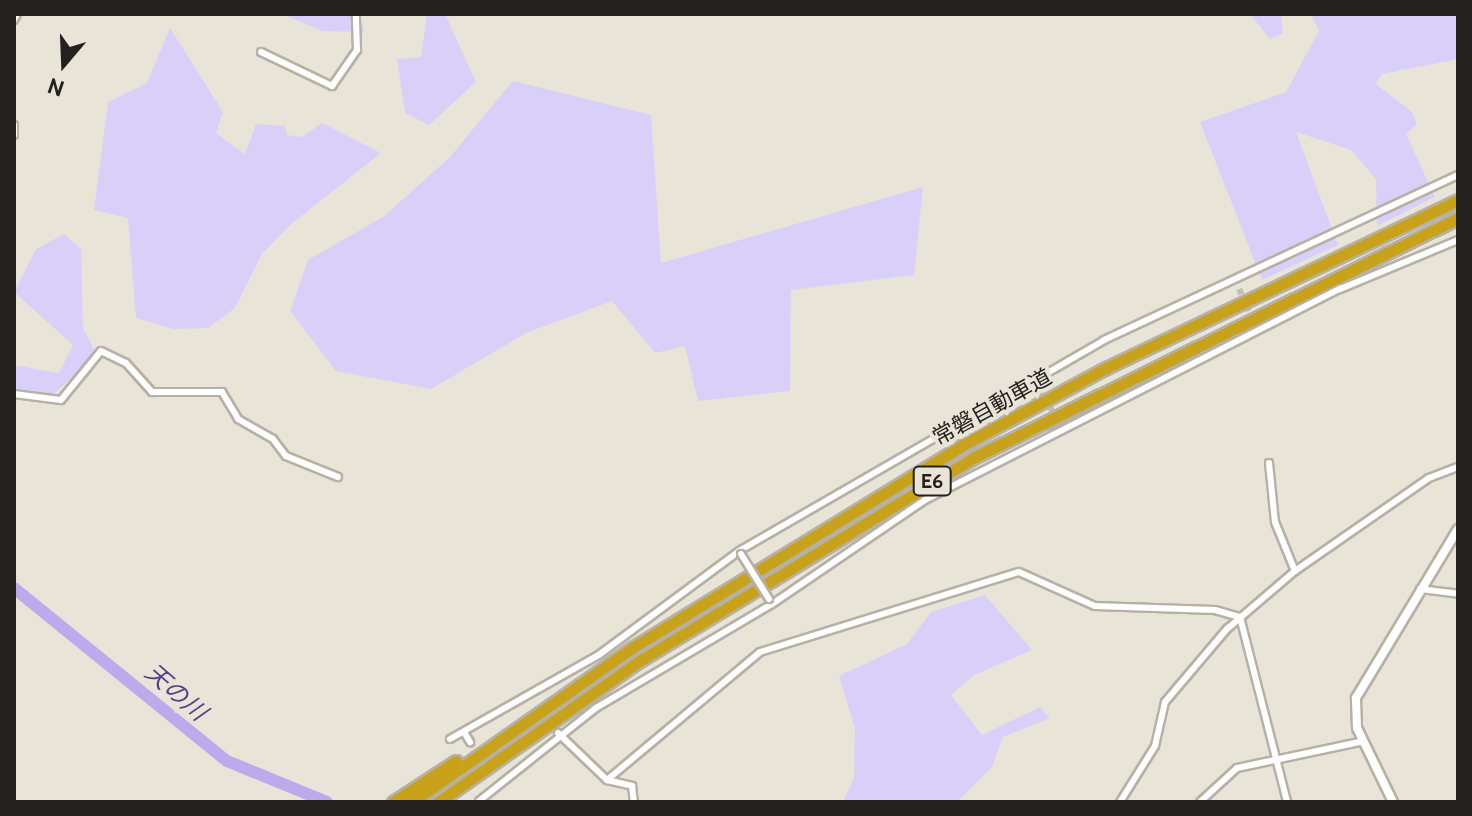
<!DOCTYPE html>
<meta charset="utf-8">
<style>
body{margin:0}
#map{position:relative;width:1472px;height:816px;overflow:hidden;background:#e9e4d8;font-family:Cabin,"Noto Sans JP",sans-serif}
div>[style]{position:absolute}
.green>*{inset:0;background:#d9d0fa}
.river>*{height:12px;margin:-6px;padding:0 6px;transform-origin:6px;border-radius:6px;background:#bbabec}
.minor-tunnel>*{height:6px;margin-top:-3px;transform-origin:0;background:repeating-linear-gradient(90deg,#c1bdb3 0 6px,transparent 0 9px)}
.roads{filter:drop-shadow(2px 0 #b6b1a5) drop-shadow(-2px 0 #b6b1a5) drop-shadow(0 2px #b6b1a5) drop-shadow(0 -2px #b6b1a5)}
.minor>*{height:6px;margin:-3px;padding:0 3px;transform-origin:3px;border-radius:3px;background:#fff}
.tertiary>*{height:8px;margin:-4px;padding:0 4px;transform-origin:4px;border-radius:4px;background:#fff}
.motorway>*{height:11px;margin:-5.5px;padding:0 5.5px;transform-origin:5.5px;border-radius:5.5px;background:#c9a21c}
.bridges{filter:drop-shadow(2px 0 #b6b1a5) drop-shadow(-2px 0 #b6b1a5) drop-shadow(0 2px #b6b1a5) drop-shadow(0 -2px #b6b1a5)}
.minor-bridge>*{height:6px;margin:-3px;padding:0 3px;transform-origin:3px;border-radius:3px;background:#fff}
span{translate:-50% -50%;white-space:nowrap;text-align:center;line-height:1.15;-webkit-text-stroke:8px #e9e4d8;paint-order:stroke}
.shield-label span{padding:2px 6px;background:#e9e4d8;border:2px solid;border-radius:6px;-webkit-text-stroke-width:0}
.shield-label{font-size:20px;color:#23211d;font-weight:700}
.street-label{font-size:22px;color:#23211d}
.water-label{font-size:24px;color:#553d89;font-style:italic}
.frame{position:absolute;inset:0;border:16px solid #23211d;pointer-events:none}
.north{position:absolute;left:24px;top:24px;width:80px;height:80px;-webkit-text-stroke:6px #e9e4d8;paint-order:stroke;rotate:199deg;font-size:22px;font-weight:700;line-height:32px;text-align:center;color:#23211d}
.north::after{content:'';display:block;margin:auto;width:28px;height:36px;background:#23211d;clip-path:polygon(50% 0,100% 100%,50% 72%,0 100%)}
</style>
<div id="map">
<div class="green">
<div style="clip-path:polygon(282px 14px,360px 14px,364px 32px,322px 31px)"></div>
<div style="clip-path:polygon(427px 14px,445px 14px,476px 82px,429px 125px,405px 113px,397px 59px,421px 57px)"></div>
<div style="clip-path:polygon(1250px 14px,1281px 14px,1283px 33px,1270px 39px)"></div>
<div style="clip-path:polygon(1311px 14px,1458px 14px,1458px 59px,1382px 74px,1376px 84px,1412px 112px,1417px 124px,1406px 134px,1435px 197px,1377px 226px,1376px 179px,1351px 150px,1296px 132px,1338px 245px,1262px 280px,1200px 122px,1286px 92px,1319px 31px)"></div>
<div style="clip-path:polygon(170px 28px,223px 112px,216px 133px,245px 154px,256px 124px,285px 126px,287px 135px,302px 137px,322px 123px,381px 153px,290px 225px,262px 254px,235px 308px,208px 328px,173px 329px,136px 318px,128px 218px,94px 210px,108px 102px,147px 83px)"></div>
<div style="clip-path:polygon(513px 81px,651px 115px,661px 263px,923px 187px,914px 275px,791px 290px,790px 391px,698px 401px,685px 346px,655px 353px,612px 301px,526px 333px,431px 389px,336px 371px,290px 311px,308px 260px,383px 217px,449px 158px)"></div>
<div style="clip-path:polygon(64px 234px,81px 249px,83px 328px,96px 354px,51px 397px,14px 393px,14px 365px,59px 373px,73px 345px,14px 292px,36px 249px)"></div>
<div style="clip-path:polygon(985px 595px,1032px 650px,974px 675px,951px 695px,982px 735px,1040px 707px,1050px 718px,1003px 737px,992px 767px,957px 802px,843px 802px,854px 778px,855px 729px,839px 676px,907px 644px,931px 612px)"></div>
</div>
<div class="river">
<div style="left:14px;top:588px;width:274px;rotate:39.1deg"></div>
<div style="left:227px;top:761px;width:108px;rotate:22.3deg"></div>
</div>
<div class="minor-tunnel">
<div style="left:1239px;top:289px;width:36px;rotate:66deg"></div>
<div style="left:1040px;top:393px;width:38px;rotate:55deg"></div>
<div style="left:470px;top:742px;width:39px;rotate:54deg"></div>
</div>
<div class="roads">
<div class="minor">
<div style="left:14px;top:20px;width:7px;rotate:-63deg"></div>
<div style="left:261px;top:52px;width:79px;rotate:25.6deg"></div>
<div style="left:332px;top:86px;width:44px;rotate:-55.2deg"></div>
<div style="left:357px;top:50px;width:36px;rotate:-92deg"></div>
<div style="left:14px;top:125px;width:10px;rotate:90deg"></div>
<div style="left:14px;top:394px;width:47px;rotate:7.3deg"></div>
<div style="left:61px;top:400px;width:63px;rotate:-50.8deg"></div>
<div style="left:101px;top:351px;width:28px;rotate:26deg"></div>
<div style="left:126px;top:363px;width:39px;rotate:48deg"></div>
<div style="left:152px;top:392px;width:70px"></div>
<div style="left:222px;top:392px;width:31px;rotate:59deg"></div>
<div style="left:238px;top:419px;width:40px;rotate:29.7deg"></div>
<div style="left:273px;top:439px;width:21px;rotate:53deg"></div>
<div style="left:286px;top:456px;width:56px;rotate:22deg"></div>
<div style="left:1269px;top:463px;width:59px;rotate:84.2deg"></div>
<div style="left:1275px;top:522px;width:53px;rotate:67.8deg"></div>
<div style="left:1420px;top:589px;width:38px;rotate:7deg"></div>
<div style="left:464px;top:732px;width:12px;rotate:59deg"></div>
<div style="left:558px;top:733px;width:68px;rotate:43.8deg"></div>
<div style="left:607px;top:780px;width:26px;rotate:13deg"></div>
<div style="left:632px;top:786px;width:16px;rotate:83deg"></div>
<div style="left:450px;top:739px;width:172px;rotate:-29.5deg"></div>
<div style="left:600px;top:654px;width:173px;rotate:-36.5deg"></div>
<div style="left:739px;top:551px;width:422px;rotate:-30deg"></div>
<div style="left:1104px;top:340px;width:391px;rotate:-25deg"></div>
<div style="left:607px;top:780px;width:199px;rotate:-39.9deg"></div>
<div style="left:760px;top:652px;width:271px;rotate:-17.2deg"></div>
<div style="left:1019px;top:572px;width:83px;rotate:24.1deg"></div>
<div style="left:1095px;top:606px;width:120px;rotate:1.9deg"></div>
<div style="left:1215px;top:610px;width:26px;rotate:16deg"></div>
<div style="left:1240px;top:617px;width:191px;rotate:75.7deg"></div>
<div style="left:479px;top:801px;width:149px;rotate:-38.5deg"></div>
<div style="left:596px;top:708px;width:204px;rotate:-30.6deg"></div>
<div style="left:772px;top:604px;width:185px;rotate:-34.2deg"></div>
<div style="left:925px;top:500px;width:466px;rotate:-27deg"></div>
<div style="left:1340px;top:289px;width:128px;rotate:-22.6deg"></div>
<div style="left:1120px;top:802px;width:66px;rotate:-58deg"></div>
<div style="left:1155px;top:746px;width:45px;rotate:-77.2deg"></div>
<div style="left:1165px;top:702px;width:96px;rotate:-49.7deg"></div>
<div style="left:1227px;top:629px;width:89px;rotate:-40.5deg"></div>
<div style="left:1295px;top:571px;width:163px;rotate:-34.8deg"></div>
<div style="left:1429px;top:478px;width:31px;rotate:-21deg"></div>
<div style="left:1200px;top:802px;width:50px;rotate:-42.6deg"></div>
<div style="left:1237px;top:768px;width:130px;rotate:-12deg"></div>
</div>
<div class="tertiary">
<div style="left:1393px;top:802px;width:82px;rotate:-115.9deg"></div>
<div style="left:1357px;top:728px;width:30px;rotate:-92deg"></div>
<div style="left:1356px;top:698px;width:197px;rotate:-58.9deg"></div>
</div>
<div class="motorway">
<div style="left:393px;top:802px;width:75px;rotate:-33.1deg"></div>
<div style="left:412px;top:802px;width:269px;rotate:-35deg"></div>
<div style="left:632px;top:648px;width:386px;rotate:-31.5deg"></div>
<div style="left:961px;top:446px;width:165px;rotate:-28.3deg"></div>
<div style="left:1106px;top:368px;width:390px;rotate:-25.5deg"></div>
<div style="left:438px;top:802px;width:248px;rotate:-35deg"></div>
<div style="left:641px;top:660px;width:386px;rotate:-31.3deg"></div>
<div style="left:971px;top:459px;width:543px;rotate:-26.33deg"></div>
</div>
</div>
<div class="bridges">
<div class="minor-bridge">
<div style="left:741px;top:554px;width:53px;rotate:58.1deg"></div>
</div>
</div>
<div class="shield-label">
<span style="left:932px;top:481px">E6</span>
</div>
<div class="street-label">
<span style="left:992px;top:407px;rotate:-29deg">常磐自動車道</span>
</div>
<div class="water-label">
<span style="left:176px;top:692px;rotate:41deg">天の川</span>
</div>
<div class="frame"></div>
<div class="north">N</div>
</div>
